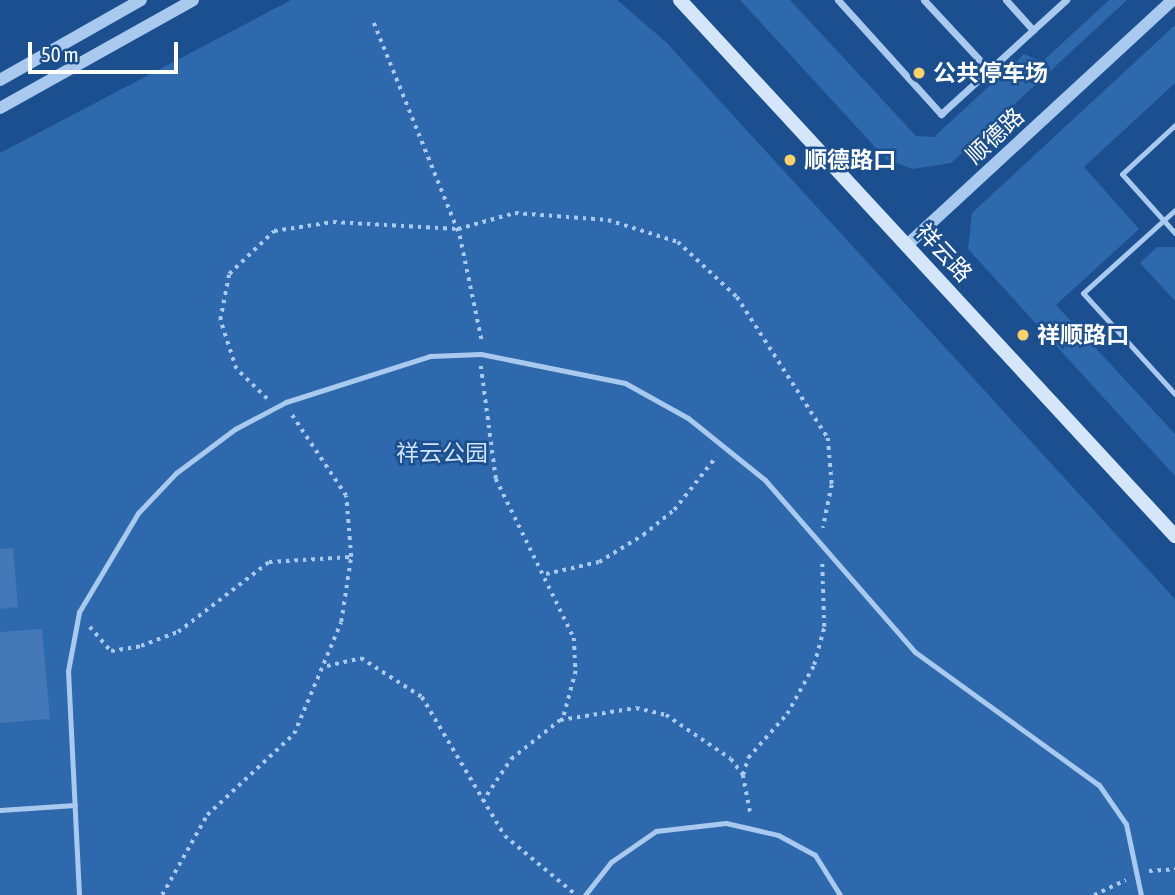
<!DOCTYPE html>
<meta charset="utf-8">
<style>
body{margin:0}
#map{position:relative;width:1175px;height:895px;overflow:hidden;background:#1b4f8f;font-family:"Asap Condensed","Noto Sans SC",sans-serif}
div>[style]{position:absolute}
.green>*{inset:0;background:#2e69ad}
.building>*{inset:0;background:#4478b7}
.path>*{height:3.5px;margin-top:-1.75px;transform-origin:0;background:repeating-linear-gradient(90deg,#a9c9ee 0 3.5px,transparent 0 8.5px)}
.service>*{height:5px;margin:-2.5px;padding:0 2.5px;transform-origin:2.5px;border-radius:2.5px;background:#a9c9ee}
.minor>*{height:7px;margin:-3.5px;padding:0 3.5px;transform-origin:3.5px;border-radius:3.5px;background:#a9c9ee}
.tertiary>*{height:12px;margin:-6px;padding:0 6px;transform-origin:6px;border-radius:6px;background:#a9c9ee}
.secondary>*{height:14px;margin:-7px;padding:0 7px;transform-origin:7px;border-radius:7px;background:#d6e6fa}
.dots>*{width:19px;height:19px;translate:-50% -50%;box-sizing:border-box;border:4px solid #1b4f8f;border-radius:50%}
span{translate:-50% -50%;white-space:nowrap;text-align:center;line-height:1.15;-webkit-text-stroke:5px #1b4f8f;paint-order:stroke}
.poi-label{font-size:23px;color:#fff;font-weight:700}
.left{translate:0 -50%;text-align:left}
.street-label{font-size:23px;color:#fff}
.park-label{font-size:23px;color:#cfe3fa}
.scale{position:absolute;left:28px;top:42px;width:150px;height:32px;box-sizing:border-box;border:4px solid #fff;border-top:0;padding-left:9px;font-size:21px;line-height:24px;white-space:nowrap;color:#fff;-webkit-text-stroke:5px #1b4f8f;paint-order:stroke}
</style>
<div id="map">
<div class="green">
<div style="clip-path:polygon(291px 0,617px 0,666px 42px,1175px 599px,1175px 895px,0 895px,0 153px)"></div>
<div style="clip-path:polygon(740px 0,790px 0,916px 136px,934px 137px,1024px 54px,1042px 62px,1109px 0,1127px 0,951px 163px,913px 169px,887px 160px)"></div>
<div style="clip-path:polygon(1175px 25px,1175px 83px,1084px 167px,1139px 229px,1056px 305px,1175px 434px,1175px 476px,968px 249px,972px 213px)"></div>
<div style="clip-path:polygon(1157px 247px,1175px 247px,1175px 301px,1140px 263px)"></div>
</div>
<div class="building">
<div style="clip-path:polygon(13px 548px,18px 607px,0 609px,0 549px)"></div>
<div style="clip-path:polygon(42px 629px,50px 719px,0 723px,0 632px)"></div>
</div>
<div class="path">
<div style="left:374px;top:23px;width:230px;rotate:68deg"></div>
<div style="left:460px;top:236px;width:107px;rotate:78.2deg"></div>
<div style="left:481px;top:366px;width:114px;rotate:82.4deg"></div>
<div style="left:496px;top:479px;width:177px;rotate:63.9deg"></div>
<div style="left:574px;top:638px;width:33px;rotate:87deg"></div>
<div style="left:576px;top:671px;width:50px;rotate:105.2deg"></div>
<div style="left:267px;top:399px;width:43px;rotate:-135.9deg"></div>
<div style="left:236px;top:369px;width:52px;rotate:-108.1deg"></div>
<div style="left:220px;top:320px;width:47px;rotate:-78.9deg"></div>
<div style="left:229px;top:274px;width:62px;rotate:-43.7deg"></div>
<div style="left:274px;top:231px;width:60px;rotate:-8.7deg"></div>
<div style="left:333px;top:222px;width:125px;rotate:3.2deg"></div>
<div style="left:458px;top:229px;width:59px;rotate:-15.7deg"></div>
<div style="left:515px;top:213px;width:93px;rotate:4.3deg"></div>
<div style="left:608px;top:220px;width:73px;rotate:17.4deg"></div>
<div style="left:678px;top:242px;width:81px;rotate:43deg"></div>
<div style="left:737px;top:297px;width:168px;rotate:57.2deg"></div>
<div style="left:828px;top:438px;width:47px;rotate:85.1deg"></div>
<div style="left:832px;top:485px;width:44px;rotate:101.8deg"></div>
<div style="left:546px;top:574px;width:54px;rotate:-12.8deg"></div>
<div style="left:599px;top:562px;width:52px;rotate:-31.5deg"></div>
<div style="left:643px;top:535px;width:40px;rotate:-39deg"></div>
<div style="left:674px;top:510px;width:68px;rotate:-51.6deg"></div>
<div style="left:90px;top:627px;width:32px;rotate:49deg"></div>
<div style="left:111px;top:651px;width:30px;rotate:-9deg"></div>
<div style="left:141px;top:646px;width:40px;rotate:-21deg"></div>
<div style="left:178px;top:632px;width:115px;rotate:-37.6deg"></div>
<div style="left:269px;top:562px;width:82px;rotate:-3.5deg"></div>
<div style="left:327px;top:666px;width:35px;rotate:-13deg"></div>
<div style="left:361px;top:658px;width:72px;rotate:32.6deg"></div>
<div style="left:422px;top:697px;width:162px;rotate:59.2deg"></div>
<div style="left:505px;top:836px;width:89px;rotate:39.6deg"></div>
<div style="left:743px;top:775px;width:18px;rotate:-74deg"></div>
<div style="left:748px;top:758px;width:59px;rotate:-48.4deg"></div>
<div style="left:787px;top:714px;width:56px;rotate:-61.1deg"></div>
<div style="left:814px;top:665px;width:39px;rotate:-75deg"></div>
<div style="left:824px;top:627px;width:63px;rotate:-91.8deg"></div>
<div style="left:482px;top:802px;width:52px;rotate:-56deg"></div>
<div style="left:511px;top:759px;width:63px;rotate:-38.5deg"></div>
<div style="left:560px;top:720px;width:77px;rotate:-9deg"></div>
<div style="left:636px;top:708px;width:31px;rotate:13deg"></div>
<div style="left:666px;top:715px;width:78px;rotate:34.1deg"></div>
<div style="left:731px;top:759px;width:20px;rotate:53deg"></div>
<div style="left:743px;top:775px;width:42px;rotate:79deg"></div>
<div style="left:1149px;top:871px;width:26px;rotate:-4deg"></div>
<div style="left:162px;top:895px;width:92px;rotate:-60.6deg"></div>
<div style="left:207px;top:815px;width:119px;rotate:-43deg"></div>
<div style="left:294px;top:734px;width:121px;rotate:-67.2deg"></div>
<div style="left:341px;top:622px;width:66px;rotate:-81.3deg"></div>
<div style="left:351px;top:557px;width:61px;rotate:-94.7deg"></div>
<div style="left:346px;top:496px;width:99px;rotate:-123.9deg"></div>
<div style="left:1094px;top:895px;width:35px;rotate:-25deg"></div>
</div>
<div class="service">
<div style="left:1175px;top:125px;width:72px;rotate:137.2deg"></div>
<div style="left:1122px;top:174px;width:79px;rotate:48.1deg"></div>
<div style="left:1175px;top:210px;width:124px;rotate:137.9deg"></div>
<div style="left:1083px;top:293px;width:137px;rotate:47.7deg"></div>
<div style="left:0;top:810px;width:75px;rotate:-3.8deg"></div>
<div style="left:79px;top:895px;width:224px;rotate:-92.8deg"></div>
<div style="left:68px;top:671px;width:60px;rotate:-79.4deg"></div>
<div style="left:79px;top:612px;width:115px;rotate:-59.2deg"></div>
<div style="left:138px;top:513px;width:55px;rotate:-46.5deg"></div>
<div style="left:176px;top:473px;width:74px;rotate:-36.7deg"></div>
<div style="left:235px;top:429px;width:58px;rotate:-27.9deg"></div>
<div style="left:286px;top:402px;width:151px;rotate:-17.7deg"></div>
<div style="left:430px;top:356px;width:51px;rotate:-2.2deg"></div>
<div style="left:481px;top:354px;width:147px;rotate:11.4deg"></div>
<div style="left:625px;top:383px;width:72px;rotate:29.1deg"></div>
<div style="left:688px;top:418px;width:99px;rotate:38.8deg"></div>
<div style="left:765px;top:480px;width:228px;rotate:48.9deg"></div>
<div style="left:915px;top:652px;width:227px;rotate:35.9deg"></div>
<div style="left:1099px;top:785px;width:47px;rotate:55.3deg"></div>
<div style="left:1126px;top:824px;width:73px;rotate:78.1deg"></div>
<div style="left:585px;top:895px;width:42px;rotate:-51.8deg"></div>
<div style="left:611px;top:862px;width:55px;rotate:-34.6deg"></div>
<div style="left:656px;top:831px;width:70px;rotate:-6.5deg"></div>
<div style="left:726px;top:823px;width:53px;rotate:13deg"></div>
<div style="left:778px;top:835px;width:42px;rotate:28.4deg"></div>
<div style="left:815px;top:855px;width:47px;rotate:58deg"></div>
</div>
<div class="minor">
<div style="left:838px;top:0;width:154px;rotate:47.9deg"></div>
<div style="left:941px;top:114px;width:125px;rotate:-42.4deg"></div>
<div style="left:924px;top:0;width:96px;rotate:47.1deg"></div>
<div style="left:1006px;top:0;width:40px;rotate:48deg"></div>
<div style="left:1033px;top:30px;width:45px;rotate:-42.3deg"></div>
</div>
<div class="tertiary">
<div style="left:0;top:80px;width:162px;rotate:-29.6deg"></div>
<div style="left:0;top:108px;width:221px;rotate:-29.2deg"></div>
<div style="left:906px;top:246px;width:363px;rotate:-42.7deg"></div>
</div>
<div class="secondary">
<div style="left:680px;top:0;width:730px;rotate:47.28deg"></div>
</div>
<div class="dots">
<div style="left:919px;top:73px;background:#ffd166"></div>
<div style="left:790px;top:160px;background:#ffd166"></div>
<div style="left:1023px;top:335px;background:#ffd166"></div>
</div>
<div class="poi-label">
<span class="left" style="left:933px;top:73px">公共停车场</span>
<span class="left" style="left:804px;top:160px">顺德路口</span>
<span class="left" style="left:1037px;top:335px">祥顺路口</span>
</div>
<div class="street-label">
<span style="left:995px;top:136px;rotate:-43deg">顺德路</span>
<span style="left:944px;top:253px;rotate:47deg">祥云路</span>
</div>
<div class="park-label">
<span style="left:442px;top:453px">祥云公园</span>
</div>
<div class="scale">50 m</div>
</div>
